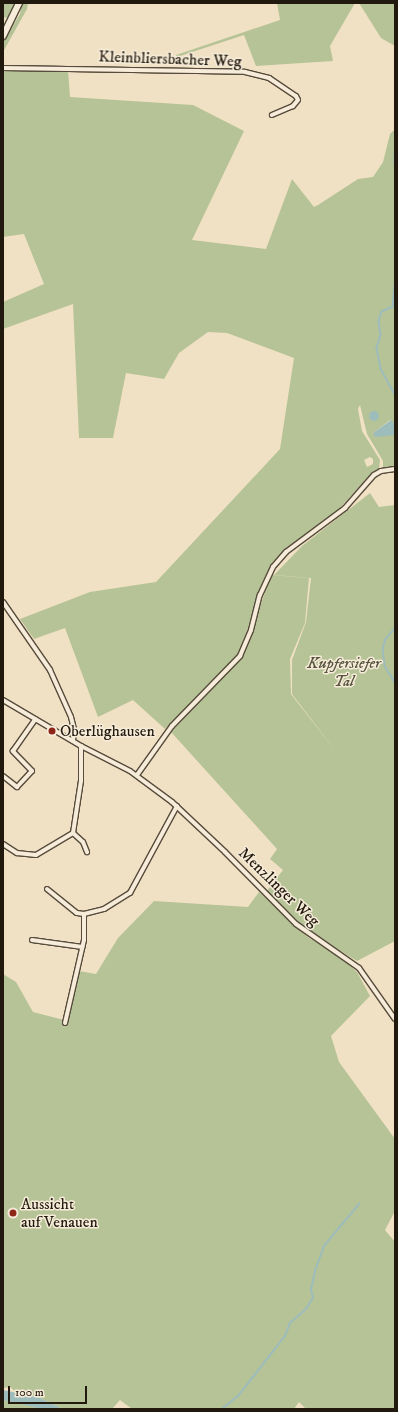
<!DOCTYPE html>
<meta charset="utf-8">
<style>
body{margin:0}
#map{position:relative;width:398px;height:1412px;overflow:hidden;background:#f1e1c4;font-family:"IM FELL DW Pica",serif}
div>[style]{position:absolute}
.green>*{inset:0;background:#b6c397}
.water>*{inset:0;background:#9dbcbc}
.round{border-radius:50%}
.stream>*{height:1.5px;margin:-0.75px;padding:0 0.75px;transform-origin:0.75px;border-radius:0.75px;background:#9dbcbc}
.roads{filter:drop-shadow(1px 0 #564b3c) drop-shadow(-1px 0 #564b3c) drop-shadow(0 1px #564b3c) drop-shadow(0 -1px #564b3c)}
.street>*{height:4px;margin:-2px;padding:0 2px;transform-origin:2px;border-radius:2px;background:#f6ecd9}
.secondary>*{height:6px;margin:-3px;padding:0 3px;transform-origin:3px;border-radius:3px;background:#f6ecd9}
.dots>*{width:11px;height:11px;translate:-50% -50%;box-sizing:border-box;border:2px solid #f6ecd9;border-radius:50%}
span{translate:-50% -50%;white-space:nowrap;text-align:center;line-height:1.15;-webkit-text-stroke:3px #f6ecd9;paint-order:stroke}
.street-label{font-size:16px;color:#22190e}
.park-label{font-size:16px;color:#56543e;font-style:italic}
.poi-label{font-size:16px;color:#22190e}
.left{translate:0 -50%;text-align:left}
.frame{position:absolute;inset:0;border:4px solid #22190e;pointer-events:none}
.scale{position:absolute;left:8px;top:1386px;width:79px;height:18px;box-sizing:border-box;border:2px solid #22190e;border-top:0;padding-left:5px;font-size:12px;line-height:14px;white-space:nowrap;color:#22190e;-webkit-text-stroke:3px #f6ecd9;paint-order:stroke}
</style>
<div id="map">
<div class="green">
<div style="clip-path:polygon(3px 3px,15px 3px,9px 18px,3px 17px)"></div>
<div style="clip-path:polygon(22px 3px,28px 3px,27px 9px,3px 52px,3px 42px,20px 14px)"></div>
<div style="clip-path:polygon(277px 3px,355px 3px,330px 46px,333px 61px,256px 66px,244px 35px,177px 57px,176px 55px,280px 20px)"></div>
<div style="clip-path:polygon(359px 3px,395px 3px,395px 46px,381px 38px)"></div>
<div style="clip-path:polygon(evenodd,3px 70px,68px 70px,70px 97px,193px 105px,244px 131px,192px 240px,266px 249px,292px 179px,314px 207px,318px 205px,358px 179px,373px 177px,383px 162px,390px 134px,395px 129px,395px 425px,390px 420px,373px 433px,395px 435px,395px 466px,383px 469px,383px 461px,367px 434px,360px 405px,358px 409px,362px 431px,380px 460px,379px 469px,370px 475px,336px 512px,284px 550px,271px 565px,257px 595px,254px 611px,238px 657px,165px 729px,133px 700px,98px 717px,65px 628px,34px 639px,20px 619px,90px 592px,156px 582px,280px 449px,294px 358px,227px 333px,208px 332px,179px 353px,164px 379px,126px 373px,113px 438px,79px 438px,73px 304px,3px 329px,3px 302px,44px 284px,24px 234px,3px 237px,3px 70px,370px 457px,373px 459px,373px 464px,367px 467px,364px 460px,370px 457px)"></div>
<div style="clip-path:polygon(370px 493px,379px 507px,395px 505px,395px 941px,357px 961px,306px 930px,266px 892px,283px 870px,270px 859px,277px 849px,171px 732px,242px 658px,271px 575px,309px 578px,305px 623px,290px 659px,291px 694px,337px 753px,292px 694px,292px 660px,306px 622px,311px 578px,274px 575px,302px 546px)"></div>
<div style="clip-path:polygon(259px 892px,309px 938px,338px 954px,357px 972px,370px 996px,331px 1036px,339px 1062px,395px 1139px,395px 1211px,385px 1230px,395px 1242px,395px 1409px,306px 1409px,299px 1402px,294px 1409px,132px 1409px,120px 1400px,112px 1409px,63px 1409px,40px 1398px,16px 1392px,10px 1387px,3px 1388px,3px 974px,16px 982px,33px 1012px,68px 1021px,79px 971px,96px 974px,118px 938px,154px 901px,248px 907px)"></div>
<div style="clip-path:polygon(3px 1400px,25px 1404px,42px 1409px,3px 1409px)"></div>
</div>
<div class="water">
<div class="round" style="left:369px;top:411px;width:10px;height:10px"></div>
<div style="clip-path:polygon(391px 420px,395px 425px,395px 435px,375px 437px,373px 433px)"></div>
<div style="clip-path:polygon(3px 1390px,40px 1398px,63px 1409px,42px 1409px,3px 1400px)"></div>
</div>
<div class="stream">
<div style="left:395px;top:154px;width:11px;rotate:90deg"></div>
<div style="left:395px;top:286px;width:21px;rotate:95deg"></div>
<div style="left:393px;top:307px;width:12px;rotate:156deg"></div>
<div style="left:382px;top:312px;width:9px;rotate:108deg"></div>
<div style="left:379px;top:321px;width:14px;rotate:82deg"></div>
<div style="left:381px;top:335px;width:14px;rotate:107deg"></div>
<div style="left:377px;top:348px;width:21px;rotate:79deg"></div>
<div style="left:381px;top:369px;width:29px;rotate:61deg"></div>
<div style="left:395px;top:629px;width:13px;rotate:132deg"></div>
<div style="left:386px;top:639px;width:10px;rotate:107deg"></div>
<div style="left:383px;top:649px;width:17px;rotate:83deg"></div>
<div style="left:385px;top:666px;width:19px;rotate:58deg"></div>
<div style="left:222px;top:1409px;width:22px;rotate:-39deg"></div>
<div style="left:239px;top:1395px;width:75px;rotate:-52.1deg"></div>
<div style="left:285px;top:1336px;width:14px;rotate:-69deg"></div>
<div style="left:290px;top:1323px;width:21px;rotate:-41deg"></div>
<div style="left:306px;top:1309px;width:13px;rotate:-58deg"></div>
<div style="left:313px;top:1298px;width:8px;rotate:-104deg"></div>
<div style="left:311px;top:1290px;width:19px;rotate:-78deg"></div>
<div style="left:315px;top:1271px;width:27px;rotate:-70deg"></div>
<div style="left:324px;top:1246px;width:55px;rotate:-50.2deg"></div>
</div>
<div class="roads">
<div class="street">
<div style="left:3px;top:68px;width:242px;rotate:0.9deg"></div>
<div style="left:245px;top:72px;width:25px;rotate:14deg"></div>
<div style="left:269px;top:78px;width:32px;rotate:34deg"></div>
<div style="left:296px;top:96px;width:4px;rotate:63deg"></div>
<div style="left:298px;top:100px;width:8px;rotate:130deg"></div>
<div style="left:293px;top:106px;width:23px;rotate:157deg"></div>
<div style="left:3px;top:602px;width:83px;rotate:55.3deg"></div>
<div style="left:50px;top:670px;width:51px;rotate:65.9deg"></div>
<div style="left:71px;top:717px;width:12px;rotate:76deg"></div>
<div style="left:74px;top:729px;width:12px;rotate:95deg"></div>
<div style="left:3px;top:700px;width:91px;rotate:30.5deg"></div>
<div style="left:81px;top:746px;width:55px;rotate:27deg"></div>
<div style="left:130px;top:771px;width:52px;rotate:36.4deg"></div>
<div style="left:172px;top:802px;width:73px;rotate:43.3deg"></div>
<div style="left:225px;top:852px;width:101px;rotate:45.4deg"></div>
<div style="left:296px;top:924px;width:77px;rotate:34.9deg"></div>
<div style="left:359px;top:968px;width:62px;rotate:54.8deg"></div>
<div style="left:137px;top:775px;width:60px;rotate:-54.5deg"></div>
<div style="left:172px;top:726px;width:98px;rotate:-45.8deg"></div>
<div style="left:240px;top:656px;width:28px;rotate:-67deg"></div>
<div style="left:251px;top:630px;width:36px;rotate:-76deg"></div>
<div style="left:260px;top:595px;width:31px;rotate:-65deg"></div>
<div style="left:273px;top:567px;width:20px;rotate:-49deg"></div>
<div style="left:286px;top:552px;width:74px;rotate:-36.7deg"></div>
<div style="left:345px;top:508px;width:44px;rotate:-48.7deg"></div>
<div style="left:374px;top:475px;width:8px;rotate:-30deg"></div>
<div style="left:381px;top:471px;width:14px;rotate:-8deg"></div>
<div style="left:3px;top:776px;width:18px;rotate:38deg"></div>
<div style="left:17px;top:787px;width:22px;rotate:-47deg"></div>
<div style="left:32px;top:771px;width:28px;rotate:-134deg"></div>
<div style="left:13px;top:751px;width:39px;rotate:-55deg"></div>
<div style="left:73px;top:833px;width:13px;rotate:42deg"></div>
<div style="left:83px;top:842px;width:11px;rotate:68deg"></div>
<div style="left:3px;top:844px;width:17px;rotate:33deg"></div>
<div style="left:17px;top:853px;width:19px;rotate:6deg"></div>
<div style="left:36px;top:855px;width:43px;rotate:-30.7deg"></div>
<div style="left:73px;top:833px;width:53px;rotate:-81.3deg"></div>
<div style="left:81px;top:781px;width:35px;rotate:-90deg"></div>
<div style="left:47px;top:889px;width:38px;rotate:39deg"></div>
<div style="left:77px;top:913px;width:7px;rotate:8deg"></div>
<div style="left:32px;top:940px;width:51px;rotate:7.8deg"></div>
<div style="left:65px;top:1023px;width:85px;rotate:-77.1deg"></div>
<div style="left:84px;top:940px;width:26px;rotate:-90deg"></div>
<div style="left:84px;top:914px;width:21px;rotate:-14deg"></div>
<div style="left:104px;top:909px;width:31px;rotate:-32deg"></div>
<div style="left:130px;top:893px;width:99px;rotate:-61.6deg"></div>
</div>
<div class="secondary">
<div style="left:3px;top:36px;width:37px;rotate:-64deg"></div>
</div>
</div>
<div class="dots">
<div style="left:52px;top:731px;background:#8f2418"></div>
<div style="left:13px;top:1213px;background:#8f2418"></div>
</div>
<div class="street-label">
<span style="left:170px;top:59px;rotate:2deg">Kleinbliersbacher Weg</span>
<span style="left:279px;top:887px;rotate:44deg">Menzlinger Weg</span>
</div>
<div class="park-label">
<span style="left:344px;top:672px">Kupfersiefer<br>Tal</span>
</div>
<div class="poi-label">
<span class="left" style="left:60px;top:731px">Oberlüghausen</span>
<span class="left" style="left:21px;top:1213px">Aussicht<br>auf Venauen</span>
</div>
<div class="frame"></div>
<div class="scale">100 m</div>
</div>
